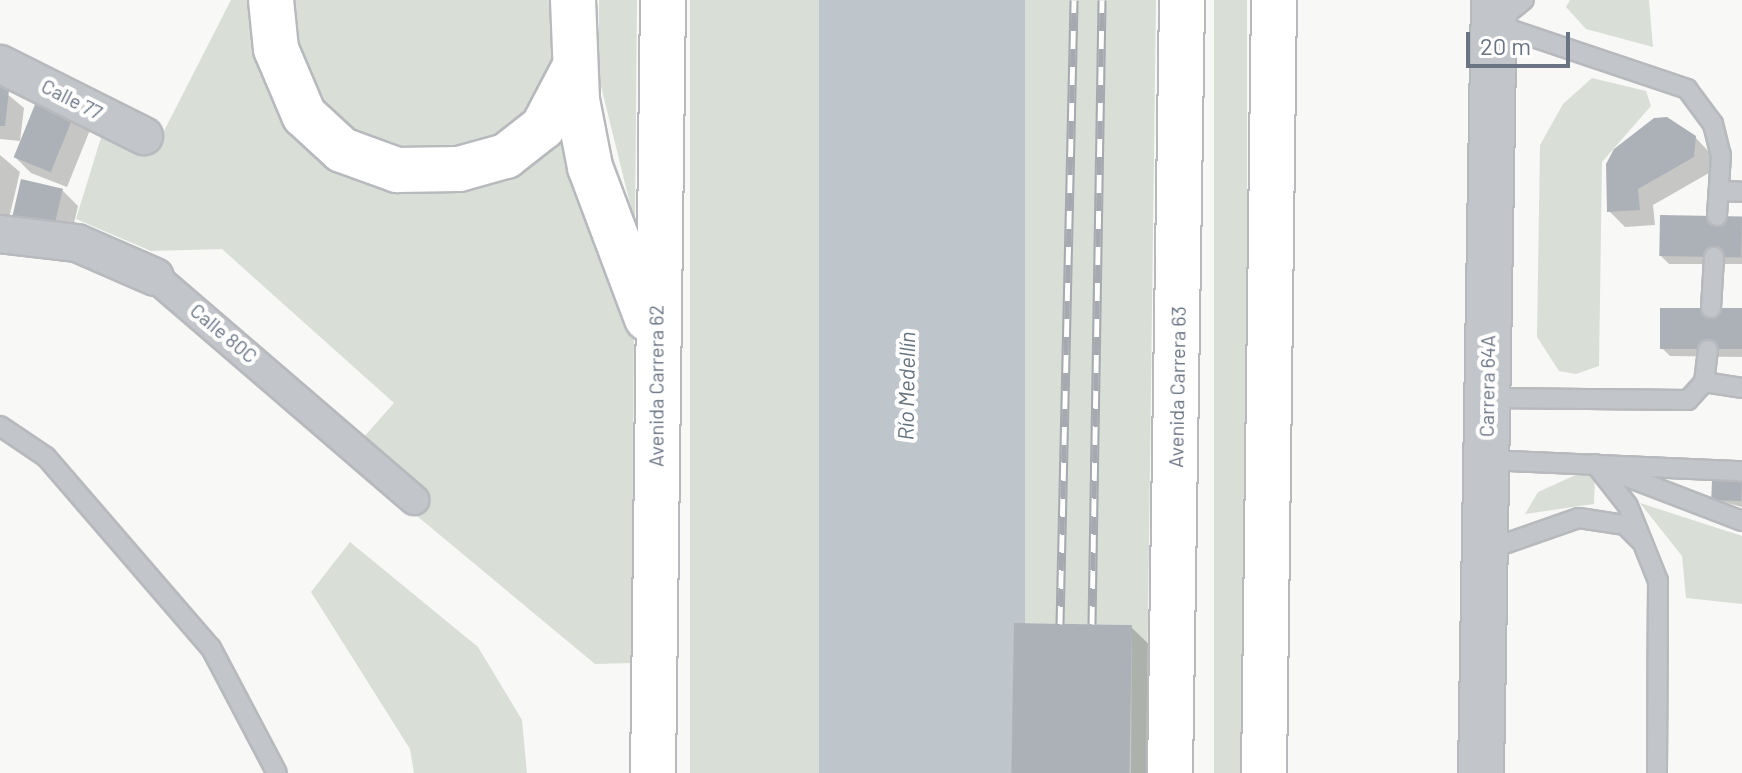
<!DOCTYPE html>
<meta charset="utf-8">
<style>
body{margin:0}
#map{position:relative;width:1742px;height:773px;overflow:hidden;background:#f8f8f6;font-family:Barlow,sans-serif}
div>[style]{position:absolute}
.green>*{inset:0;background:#d9ded7;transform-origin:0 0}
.water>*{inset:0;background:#bec5cb;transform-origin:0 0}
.shadow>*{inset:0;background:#0003}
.building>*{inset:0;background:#acb1b8;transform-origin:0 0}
.roads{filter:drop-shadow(2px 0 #b7b9bd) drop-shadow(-2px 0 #b7b9bd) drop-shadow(0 2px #b7b9bd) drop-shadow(0 -2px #b7b9bd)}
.service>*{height:18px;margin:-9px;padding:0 9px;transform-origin:9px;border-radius:9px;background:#c2c5c9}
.pedestrian>*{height:28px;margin:-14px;padding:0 14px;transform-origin:14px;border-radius:14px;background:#c2c5c9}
.minor>*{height:36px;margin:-18px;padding:0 18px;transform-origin:18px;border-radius:18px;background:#c2c5c9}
.tertiary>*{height:44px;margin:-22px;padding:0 22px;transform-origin:22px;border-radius:22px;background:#c2c5c9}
.trunk>*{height:44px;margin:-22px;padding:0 22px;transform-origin:22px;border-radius:22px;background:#fff}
.rail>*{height:9px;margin-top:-4.5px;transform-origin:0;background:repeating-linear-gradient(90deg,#fff 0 18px,#a6a9af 0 36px);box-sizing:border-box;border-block:2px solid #a6a9af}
span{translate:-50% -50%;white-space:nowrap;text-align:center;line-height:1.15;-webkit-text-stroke:8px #fff;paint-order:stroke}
.street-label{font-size:20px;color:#6a7484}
.water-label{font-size:22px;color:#66747f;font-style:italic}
.scale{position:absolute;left:1466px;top:32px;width:104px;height:36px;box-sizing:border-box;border:4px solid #6a7484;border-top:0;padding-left:10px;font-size:24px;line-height:28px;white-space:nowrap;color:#6a7484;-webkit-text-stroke:6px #fff;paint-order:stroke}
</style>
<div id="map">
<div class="green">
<div style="clip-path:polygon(231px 0,255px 0,349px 168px,559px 136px,634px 319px,632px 663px,595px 664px,346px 457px,394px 403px,222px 249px,151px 251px,76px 219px,111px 105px,164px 131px)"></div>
<div style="clip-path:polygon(292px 0,560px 0,561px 71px,508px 142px,435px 158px,342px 135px,314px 98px,296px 44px)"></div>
<div style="clip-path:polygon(599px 0,637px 0,635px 224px,598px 74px)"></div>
<div style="left:690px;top:0;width:129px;height:773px"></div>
<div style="clip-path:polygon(1025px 0,1156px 0,1146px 773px,1131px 773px,1132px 625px,1014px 623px)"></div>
<div style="left:1214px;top:0;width:33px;height:773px"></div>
<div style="clip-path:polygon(1570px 0,1649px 0,1653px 47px,1586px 29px,1566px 7px)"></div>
<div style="clip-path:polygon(1592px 78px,1646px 91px,1651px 106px,1602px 162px,1599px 366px,1576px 374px,1559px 371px,1537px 337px,1540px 145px,1563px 104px)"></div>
<div style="clip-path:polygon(1580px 473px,1595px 474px,1594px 504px,1525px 514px,1538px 492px)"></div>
<div style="clip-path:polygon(1640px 503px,1742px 536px,1742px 604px,1686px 598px,1682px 556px)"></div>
<div style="clip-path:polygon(350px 542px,478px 647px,522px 720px,527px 773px,414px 773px,410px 749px,311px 592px)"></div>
</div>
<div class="water">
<div style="left:819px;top:0;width:206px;height:773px"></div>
</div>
<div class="shadow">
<div style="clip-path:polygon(0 88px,24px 108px,20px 141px,0 139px)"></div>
<div style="clip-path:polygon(74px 114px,90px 130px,67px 187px,31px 173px,15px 157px)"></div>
<div style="clip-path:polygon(1695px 137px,1711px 154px,1709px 173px,1653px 205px,1655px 225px,1625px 227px,1609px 211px)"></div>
<div style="clip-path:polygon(0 155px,20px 172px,4px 239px,0 238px)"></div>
<div style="clip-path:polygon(62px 190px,78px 206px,68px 249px,28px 242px)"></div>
<div style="clip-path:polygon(1742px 218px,1742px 264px,1669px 264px,1661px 256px)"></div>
<div style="clip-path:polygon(1742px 310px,1742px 357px,1670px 356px,1662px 348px)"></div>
<div style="clip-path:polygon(1742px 482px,1742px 507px,1713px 499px)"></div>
<div style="clip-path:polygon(1131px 627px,1160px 655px,1159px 773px,1015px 773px)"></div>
</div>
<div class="building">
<div style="clip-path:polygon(0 86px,9px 90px,5px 126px,0 126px)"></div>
<div style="left:38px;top:97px;width:40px;height:65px;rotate:22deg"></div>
<div style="clip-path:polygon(1667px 117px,1696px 136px,1694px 157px,1638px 189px,1640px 210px,1607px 212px,1606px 164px,1614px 149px,1654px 118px)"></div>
<div style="left:21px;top:179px;width:43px;height:48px;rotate:13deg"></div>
<div style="left:1660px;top:215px;width:82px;height:41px;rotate:1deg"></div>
<div style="left:1660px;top:308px;width:82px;height:41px"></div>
<div style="left:1712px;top:479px;width:30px;height:21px;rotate:2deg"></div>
<div style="left:1014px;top:623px;width:118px;height:150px;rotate:1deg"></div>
</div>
<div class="roads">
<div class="service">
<div style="left:1499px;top:20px;width:32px;rotate:-39deg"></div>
<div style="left:1494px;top:24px;width:204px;rotate:18.6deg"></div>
<div style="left:1687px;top:89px;width:44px;rotate:53.4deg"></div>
<div style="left:1713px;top:124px;width:32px;rotate:76deg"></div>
<div style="left:1721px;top:155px;width:61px;rotate:93.8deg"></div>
<div style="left:1719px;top:191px;width:23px;rotate:2deg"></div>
<div style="left:1711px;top:308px;width:51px;rotate:-86.6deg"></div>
<div style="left:1704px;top:382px;width:38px;rotate:9deg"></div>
<div style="left:1487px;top:398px;width:201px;rotate:0.6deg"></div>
<div style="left:1688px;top:400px;width:24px;rotate:-48deg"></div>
<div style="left:1704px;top:382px;width:32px;rotate:-83deg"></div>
<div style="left:0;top:426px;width:55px;rotate:34deg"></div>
<div style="left:46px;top:457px;width:252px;rotate:49.2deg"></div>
<div style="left:211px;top:648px;width:141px;rotate:62.2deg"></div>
<div style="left:1486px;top:460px;width:256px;rotate:2.5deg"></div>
<div style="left:1595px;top:464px;width:53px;rotate:51.8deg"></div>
<div style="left:1628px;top:506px;width:81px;rotate:68.2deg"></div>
<div style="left:1658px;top:581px;width:192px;rotate:90.3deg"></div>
<div style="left:1612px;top:471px;width:139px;rotate:21deg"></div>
<div style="left:1487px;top:550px;width:97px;rotate:-19.2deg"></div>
<div style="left:1579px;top:518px;width:47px;rotate:8.7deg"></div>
<div style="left:1625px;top:525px;width:21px;rotate:45deg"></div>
</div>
<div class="pedestrian">
<div style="left:155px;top:277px;width:342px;rotate:40.7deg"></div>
</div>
<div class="minor">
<div style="left:0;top:64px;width:161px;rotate:26.6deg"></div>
<div style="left:0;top:234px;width:78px;rotate:6.7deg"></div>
<div style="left:77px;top:243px;width:85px;rotate:23.6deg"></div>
</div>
<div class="tertiary">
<div style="left:1481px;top:773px;width:773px;rotate:-89.04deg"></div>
</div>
<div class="trunk">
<div style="left:271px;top:0;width:49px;rotate:84.2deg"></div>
<div style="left:276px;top:49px;width:72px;rotate:67deg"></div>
<div style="left:304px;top:115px;width:52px;rotate:42.6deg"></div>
<div style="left:342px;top:150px;width:59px;rotate:20deg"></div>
<div style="left:397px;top:170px;width:62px;rotate:-0.9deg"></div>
<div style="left:459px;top:169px;width:49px;rotate:-15.5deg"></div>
<div style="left:506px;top:156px;width:47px;rotate:-38.1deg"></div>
<div style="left:543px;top:127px;width:67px;rotate:-62.3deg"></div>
<div style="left:573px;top:0;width:100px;rotate:87.7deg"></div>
<div style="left:577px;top:100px;width:68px;rotate:79deg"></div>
<div style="left:590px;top:167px;width:162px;rotate:69.4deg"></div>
<div style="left:653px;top:773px;width:773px;rotate:-89.26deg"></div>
<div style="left:1170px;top:773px;width:773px;rotate:-89.11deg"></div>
<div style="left:1264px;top:773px;width:773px;rotate:-89.26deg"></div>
</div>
</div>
<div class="rail">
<div style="left:1060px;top:624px;width:624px;rotate:-88.71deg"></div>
<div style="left:1092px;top:624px;width:624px;rotate:-89.08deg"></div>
</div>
<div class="street-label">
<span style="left:72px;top:99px;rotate:27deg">Calle 77</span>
<span style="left:224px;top:333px;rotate:40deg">Calle 80C</span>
<span style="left:656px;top:386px;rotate:-90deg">Avenida Carrera 62</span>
<span style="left:1487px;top:386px;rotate:-89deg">Carrera 64A</span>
<span style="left:1177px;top:387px;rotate:-89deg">Avenida Carrera 63</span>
</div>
<div class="water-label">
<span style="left:906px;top:386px;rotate:-89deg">Río Medellín</span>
</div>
<div class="scale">20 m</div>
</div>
